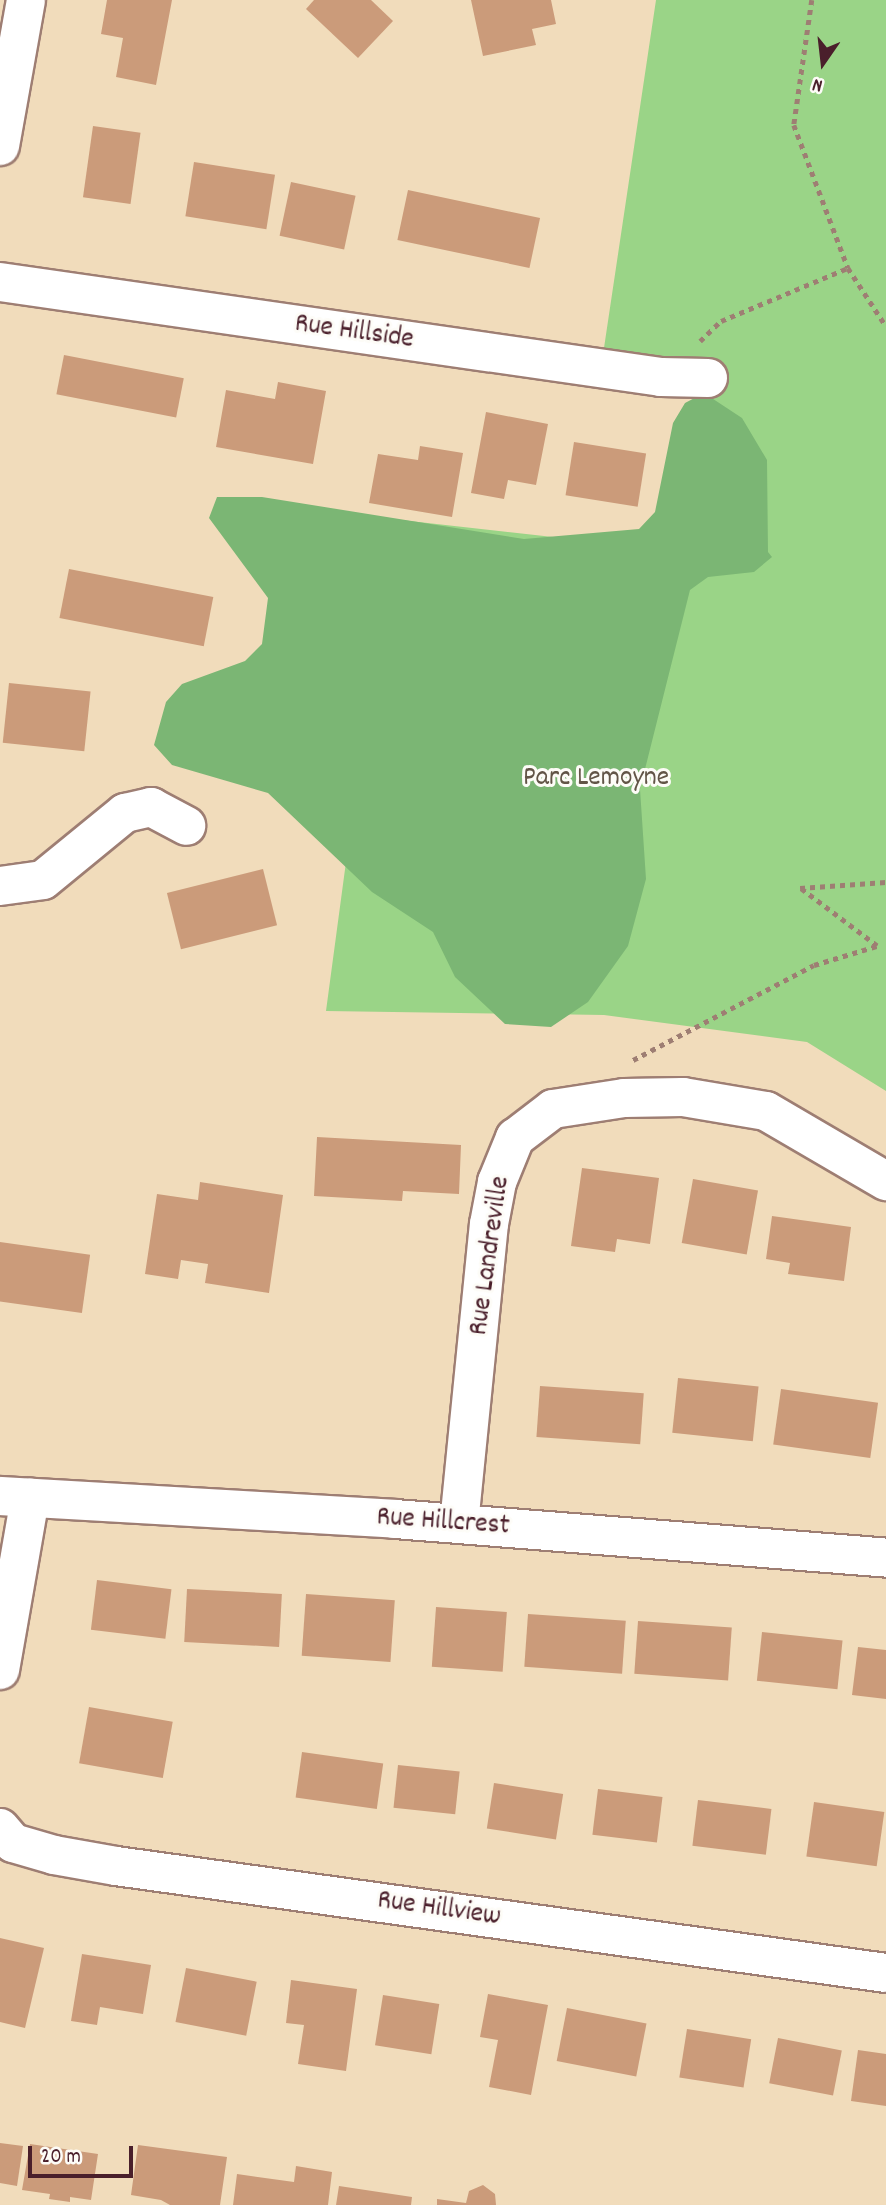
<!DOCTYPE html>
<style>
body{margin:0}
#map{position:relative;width:886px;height:2205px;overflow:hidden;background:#f1dcbb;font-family:Dekko,sans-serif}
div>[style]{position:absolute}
.green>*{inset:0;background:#9ad487}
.forest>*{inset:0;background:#7bb674}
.building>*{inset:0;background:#cb9b7a;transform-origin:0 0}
.path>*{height:4.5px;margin-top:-2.25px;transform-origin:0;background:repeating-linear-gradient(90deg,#9e7e73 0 5px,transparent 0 10px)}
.roads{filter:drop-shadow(2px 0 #9e7e73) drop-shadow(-2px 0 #9e7e73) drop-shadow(0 2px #9e7e73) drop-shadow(0 -2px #9e7e73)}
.minor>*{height:38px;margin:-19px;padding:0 19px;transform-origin:19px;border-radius:19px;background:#fff}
span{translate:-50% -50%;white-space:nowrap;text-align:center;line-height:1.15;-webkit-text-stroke:6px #fdfcf7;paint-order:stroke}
.street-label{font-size:28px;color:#4a1f2b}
.park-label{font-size:28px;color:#625547}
.north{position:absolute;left:788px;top:28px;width:70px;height:70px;-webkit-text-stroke:5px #fdfcf7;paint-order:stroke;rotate:194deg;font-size:19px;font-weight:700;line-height:28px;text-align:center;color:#4a1f2b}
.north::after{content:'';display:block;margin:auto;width:24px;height:32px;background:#4a1f2b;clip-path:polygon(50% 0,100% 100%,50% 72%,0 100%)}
.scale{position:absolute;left:28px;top:2146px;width:105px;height:32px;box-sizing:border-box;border:4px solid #4a1f2b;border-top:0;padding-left:9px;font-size:21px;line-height:24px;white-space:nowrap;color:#4a1f2b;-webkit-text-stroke:5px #fdfcf7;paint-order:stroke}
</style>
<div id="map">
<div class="green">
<div style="clip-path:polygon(656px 0,886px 0,886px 1091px,807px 1042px,604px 1015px,326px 1011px,392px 519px,679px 551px,707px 378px,601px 368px)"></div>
</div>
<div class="forest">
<div style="clip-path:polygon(704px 393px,742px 418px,767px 460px,768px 552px,772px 557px,754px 572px,708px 577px,690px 590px,640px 789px,646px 879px,628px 946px,588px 1002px,551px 1027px,505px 1024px,455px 977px,433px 932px,372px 892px,268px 793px,172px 765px,154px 745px,166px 702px,182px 684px,245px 661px,262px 644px,268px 598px,209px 518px,217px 497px,262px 497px,524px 539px,639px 529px,655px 512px,673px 423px,685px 403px)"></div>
</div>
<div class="building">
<div style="clip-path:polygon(107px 0,172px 0,156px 85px,116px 77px,123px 38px,101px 34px)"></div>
<div style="clip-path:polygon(314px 0,371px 0,393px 21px,358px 58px,306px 9px)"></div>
<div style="clip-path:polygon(471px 0,551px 0,556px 24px,532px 29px,536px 45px,483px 56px)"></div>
<div style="left:93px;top:126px;width:48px;height:72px;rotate:8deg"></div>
<div style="left:194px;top:162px;width:82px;height:55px;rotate:9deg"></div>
<div style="left:291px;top:182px;width:66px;height:55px;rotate:12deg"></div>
<div style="left:408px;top:190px;width:135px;height:51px;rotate:12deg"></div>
<div style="left:64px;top:355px;width:122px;height:40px;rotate:11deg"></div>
<div style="clip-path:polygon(278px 382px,326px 391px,313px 464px,216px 447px,226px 390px,275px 399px)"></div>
<div style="clip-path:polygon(486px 412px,548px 424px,536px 485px,508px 480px,504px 499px,471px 493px)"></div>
<div style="left:574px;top:442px;width:73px;height:54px;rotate:9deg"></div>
<div style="clip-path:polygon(420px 446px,463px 453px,452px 517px,369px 503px,378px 454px,418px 460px)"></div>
<div style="left:69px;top:569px;width:147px;height:50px;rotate:11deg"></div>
<div style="left:9px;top:683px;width:82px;height:60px;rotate:6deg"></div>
<div style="left:263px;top:869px;width:58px;height:99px;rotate:76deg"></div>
<div style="clip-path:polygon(317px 1137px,461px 1145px,459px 1194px,403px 1191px,402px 1201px,314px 1196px)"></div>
<div style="clip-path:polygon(582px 1168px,659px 1178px,650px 1244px,617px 1239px,615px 1252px,571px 1246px)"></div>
<div style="left:693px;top:1179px;width:66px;height:65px;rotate:10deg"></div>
<div style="clip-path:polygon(200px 1182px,283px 1195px,269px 1293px,205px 1283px,208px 1264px,181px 1260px,178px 1279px,145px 1274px,157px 1194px,198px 1200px)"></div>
<div style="clip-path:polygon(772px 1216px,851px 1227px,844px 1281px,788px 1274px,790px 1263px,766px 1259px)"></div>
<div style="left:0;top:1242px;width:91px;height:59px;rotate:8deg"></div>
<div style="left:678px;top:1378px;width:81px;height:55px;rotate:6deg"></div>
<div style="left:540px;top:1386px;width:104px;height:51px;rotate:4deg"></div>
<div style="left:781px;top:1389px;width:98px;height:56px;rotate:8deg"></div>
<div style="left:97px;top:1580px;width:75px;height:50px;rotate:7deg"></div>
<div style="left:187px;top:1589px;width:95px;height:53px;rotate:3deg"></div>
<div style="left:306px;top:1594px;width:89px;height:62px;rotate:4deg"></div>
<div style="left:436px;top:1607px;width:71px;height:60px;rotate:4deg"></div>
<div style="left:528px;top:1614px;width:98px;height:53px;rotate:4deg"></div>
<div style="left:638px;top:1621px;width:94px;height:53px;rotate:4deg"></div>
<div style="left:762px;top:1632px;width:81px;height:49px;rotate:6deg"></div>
<div style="clip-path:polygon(858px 1647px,886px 1650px,886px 1699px,852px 1695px)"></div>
<div style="left:89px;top:1707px;width:85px;height:57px;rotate:10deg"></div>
<div style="left:302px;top:1752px;width:82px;height:46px;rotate:8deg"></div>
<div style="left:398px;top:1765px;width:62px;height:43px;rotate:6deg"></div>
<div style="left:494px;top:1783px;width:70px;height:46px;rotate:9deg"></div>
<div style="left:598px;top:1789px;width:65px;height:46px;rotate:7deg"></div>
<div style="left:698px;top:1800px;width:74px;height:46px;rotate:7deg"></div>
<div style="left:814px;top:1802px;width:71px;height:55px;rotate:8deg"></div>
<div style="clip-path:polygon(0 1938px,44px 1948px,25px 2028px,0 2022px)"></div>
<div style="clip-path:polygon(82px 1954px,151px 1965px,143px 2014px,100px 2007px,97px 2025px,71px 2021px)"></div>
<div style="left:186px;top:1968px;width:72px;height:55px;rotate:11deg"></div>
<div style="clip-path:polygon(291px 1980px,357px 1989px,346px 2071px,298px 2064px,304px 2025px,286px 2023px)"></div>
<div style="clip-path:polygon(488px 1994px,548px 2005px,531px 2095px,489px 2087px,498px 2040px,480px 2037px)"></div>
<div style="left:383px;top:1995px;width:57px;height:51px;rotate:9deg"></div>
<div style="left:567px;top:2008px;width:81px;height:54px;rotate:11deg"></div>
<div style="left:687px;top:2029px;width:65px;height:49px;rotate:9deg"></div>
<div style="left:778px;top:2038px;width:65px;height:46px;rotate:11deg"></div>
<div style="clip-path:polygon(858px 2050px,886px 2054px,886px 2106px,851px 2101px)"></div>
<div style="clip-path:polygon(0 2143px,23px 2146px,17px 2186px,0 2183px)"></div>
<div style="clip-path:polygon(30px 2144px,98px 2154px,91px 2200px,70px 2197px,70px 2202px,49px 2199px,50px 2194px,22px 2190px)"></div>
<div style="clip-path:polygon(138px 2145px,227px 2157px,220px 2205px,170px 2205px,161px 2200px,131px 2195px)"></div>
<div style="clip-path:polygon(296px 2166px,332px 2172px,328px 2205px,233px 2205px,237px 2174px,294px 2182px)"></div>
<div style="clip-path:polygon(483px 2185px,495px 2194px,496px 2205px,437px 2205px,437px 2199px,466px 2203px,469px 2191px)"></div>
<div style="clip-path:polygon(339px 2186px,412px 2197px,411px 2205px,336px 2205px)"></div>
</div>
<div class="path">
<div style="left:812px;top:0;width:126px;rotate:98.2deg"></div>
<div style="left:794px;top:125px;width:153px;rotate:69.3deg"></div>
<div style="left:848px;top:268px;width:69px;rotate:56.8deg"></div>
<div style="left:700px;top:341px;width:29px;rotate:-44deg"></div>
<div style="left:721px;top:321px;width:138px;rotate:-22.7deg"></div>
<div style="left:633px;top:1060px;width:204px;rotate:-27.7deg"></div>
<div style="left:814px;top:965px;width:66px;rotate:-16.8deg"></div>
<div style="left:877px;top:946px;width:96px;rotate:-143deg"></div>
<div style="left:800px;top:888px;width:86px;rotate:-4deg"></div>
</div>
<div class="roads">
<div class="minor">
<div style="left:0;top:146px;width:148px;rotate:-79.9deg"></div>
<div style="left:0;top:282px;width:668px;rotate:8.18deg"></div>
<div style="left:661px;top:377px;width:47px;rotate:1.2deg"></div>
<div style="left:0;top:886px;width:43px;rotate:-7.9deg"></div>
<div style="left:43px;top:880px;width:106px;rotate:-39.3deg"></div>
<div style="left:125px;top:813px;width:27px;rotate:-13deg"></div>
<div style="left:151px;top:807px;width:40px;rotate:28deg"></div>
<div style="left:0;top:1496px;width:396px;rotate:3.3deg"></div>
<div style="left:395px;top:1519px;width:493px;rotate:4.5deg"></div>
<div style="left:459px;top:1524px;width:301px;rotate:-84.3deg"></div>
<div style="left:489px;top:1224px;width:43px;rotate:-79.2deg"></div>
<div style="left:497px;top:1182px;width:48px;rotate:-67.8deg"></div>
<div style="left:515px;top:1138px;width:48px;rotate:-37.3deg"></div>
<div style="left:553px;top:1109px;width:72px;rotate:-8.8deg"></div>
<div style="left:624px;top:1098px;width:59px;rotate:-1deg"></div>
<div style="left:683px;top:1097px;width:84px;rotate:9.6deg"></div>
<div style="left:766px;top:1111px;width:139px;rotate:30.3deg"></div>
<div style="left:0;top:1670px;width:175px;rotate:-80.1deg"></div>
<div style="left:0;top:1828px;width:20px;rotate:49deg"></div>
<div style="left:13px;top:1843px;width:43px;rotate:16.3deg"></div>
<div style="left:54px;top:1855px;width:63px;rotate:10.1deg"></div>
<div style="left:116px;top:1866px;width:777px;rotate:7.91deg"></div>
</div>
</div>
<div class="street-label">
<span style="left:354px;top:333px;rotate:8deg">Rue Hillside</span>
<span style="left:491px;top:1256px;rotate:-82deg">Rue Landreville</span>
<span style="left:443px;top:1523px;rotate:4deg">Rue Hillcrest</span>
<span style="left:439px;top:1910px;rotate:8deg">Rue Hillview</span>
</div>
<div class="park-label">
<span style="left:596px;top:779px">Parc Lemoyne</span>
</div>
<div class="north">N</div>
<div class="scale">20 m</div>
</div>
